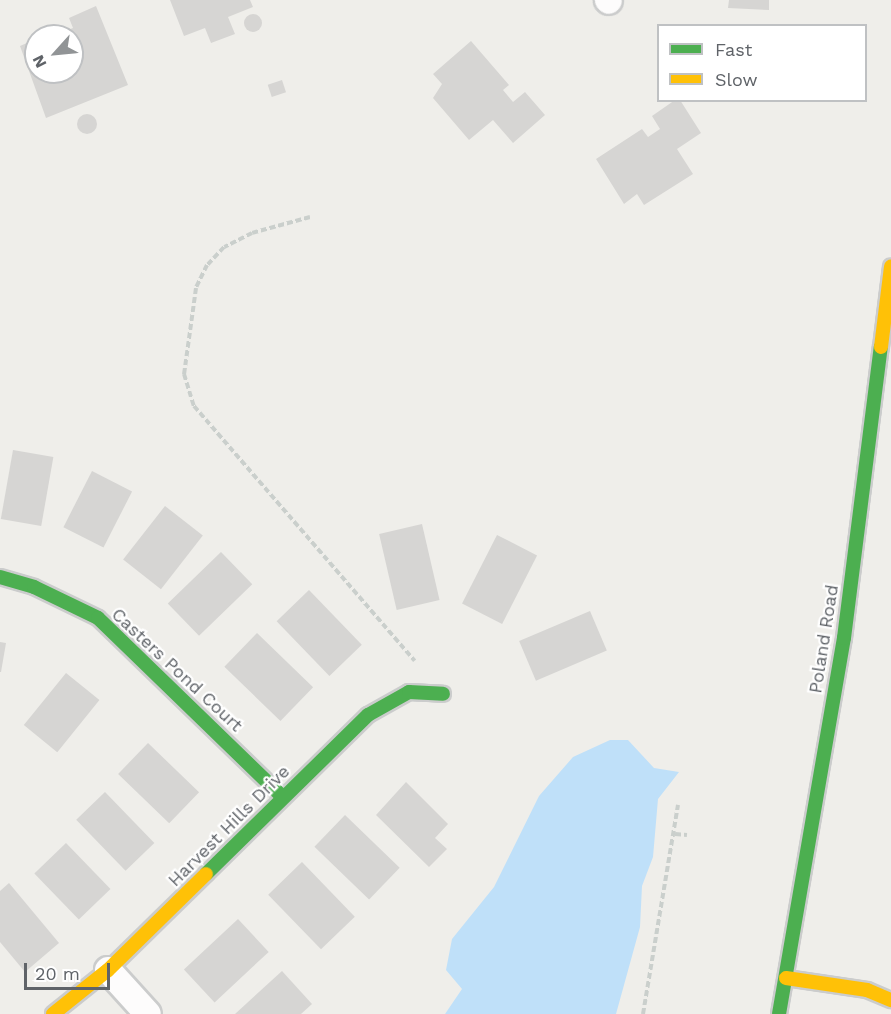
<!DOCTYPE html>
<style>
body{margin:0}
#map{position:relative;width:891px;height:1014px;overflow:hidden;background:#efeeea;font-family:"Work Sans",sans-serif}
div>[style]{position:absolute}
.water>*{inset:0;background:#bfe0f9}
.building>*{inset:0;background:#d6d5d3;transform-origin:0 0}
.round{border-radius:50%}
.path>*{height:4px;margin-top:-2px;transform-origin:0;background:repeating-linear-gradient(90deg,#cacfcc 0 6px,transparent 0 9px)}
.roads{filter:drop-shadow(2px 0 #cbcccc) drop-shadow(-2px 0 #cbcccc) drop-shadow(0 2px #cbcccc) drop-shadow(0 -2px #cbcccc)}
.street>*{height:26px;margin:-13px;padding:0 13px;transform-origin:13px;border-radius:13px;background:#fdfcfc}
.fast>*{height:14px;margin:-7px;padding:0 7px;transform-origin:7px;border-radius:7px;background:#4caf50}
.slow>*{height:14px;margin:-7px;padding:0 7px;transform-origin:7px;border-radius:7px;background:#ffc107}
span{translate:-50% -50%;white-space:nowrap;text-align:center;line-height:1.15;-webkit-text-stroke:4.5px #fff;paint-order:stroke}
.street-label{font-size:18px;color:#5f6368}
.legend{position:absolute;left:657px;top:24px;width:210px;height:78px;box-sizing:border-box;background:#fff;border:2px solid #bfc1c3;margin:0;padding:8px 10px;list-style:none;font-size:18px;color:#5f6368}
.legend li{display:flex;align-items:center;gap:12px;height:30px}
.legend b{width:30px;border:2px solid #bfc1c3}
.north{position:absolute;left:24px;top:24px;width:60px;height:60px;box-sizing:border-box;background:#fff;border:2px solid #bfc1c3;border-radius:50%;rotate:243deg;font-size:16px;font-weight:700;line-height:24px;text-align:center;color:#5f6368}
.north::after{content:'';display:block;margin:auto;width:21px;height:27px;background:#919496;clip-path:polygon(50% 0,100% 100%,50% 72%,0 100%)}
.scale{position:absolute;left:24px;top:963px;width:86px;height:27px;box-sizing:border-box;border:3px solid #5f6368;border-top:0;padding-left:8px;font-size:18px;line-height:21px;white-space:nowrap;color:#5f6368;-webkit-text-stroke:4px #fff;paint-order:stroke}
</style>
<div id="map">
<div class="water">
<div style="clip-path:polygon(610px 740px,628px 740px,654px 768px,679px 772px,658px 799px,653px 857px,642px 886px,640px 927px,616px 1014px,445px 1014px,462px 989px,446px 970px,452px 939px,494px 887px,539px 796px,573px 757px)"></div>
</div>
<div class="building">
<div style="clip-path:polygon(170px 0,250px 0,253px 7px,228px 17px,235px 34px,211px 43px,205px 28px,184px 36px)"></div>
<div style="clip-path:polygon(729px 0,769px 0,769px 10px,728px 8px)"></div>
<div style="clip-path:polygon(96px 6px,128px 85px,46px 118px,20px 46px,36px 39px,36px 72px,72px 72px,72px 36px,52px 36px,73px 28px,69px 18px)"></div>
<div class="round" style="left:244px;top:14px;width:18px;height:18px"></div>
<div style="clip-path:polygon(471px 41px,509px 85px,503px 90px,513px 102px,525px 92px,545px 115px,513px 143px,493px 120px,469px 140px,433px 98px,442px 84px,433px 74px)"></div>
<div style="left:282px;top:80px;width:13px;height:15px;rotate:72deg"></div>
<div style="clip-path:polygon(675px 100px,680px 100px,701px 133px,677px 149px,693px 174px,644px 205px,637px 194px,624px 204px,596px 159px,642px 129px,648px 137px,660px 129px,652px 116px)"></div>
<div class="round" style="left:77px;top:114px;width:20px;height:20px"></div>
<div style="left:13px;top:450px;width:41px;height:70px;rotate:10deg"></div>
<div style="left:92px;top:471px;width:45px;height:63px;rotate:27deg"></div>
<div style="left:165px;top:506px;width:48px;height:68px;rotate:38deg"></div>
<div style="left:422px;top:524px;width:78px;height:44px;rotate:77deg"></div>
<div style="left:497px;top:535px;width:45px;height:77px;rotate:27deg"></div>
<div style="left:221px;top:552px;width:45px;height:74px;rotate:46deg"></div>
<div style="left:309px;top:590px;width:76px;height:45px;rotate:46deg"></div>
<div style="left:590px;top:611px;width:43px;height:77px;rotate:67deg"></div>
<div style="left:257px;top:633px;width:78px;height:47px;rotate:44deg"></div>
<div style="clip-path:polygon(0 642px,6px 643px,1px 672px,0 672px)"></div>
<div style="left:66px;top:673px;width:43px;height:67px;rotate:39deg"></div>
<div style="left:148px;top:743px;width:71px;height:43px;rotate:44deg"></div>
<div style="clip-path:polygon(406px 782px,448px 824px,435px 838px,447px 849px,429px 867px,376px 815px)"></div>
<div style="left:105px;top:792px;width:71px;height:40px;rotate:46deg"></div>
<div style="left:345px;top:815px;width:76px;height:44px;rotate:44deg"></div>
<div style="left:66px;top:843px;width:64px;height:44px;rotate:46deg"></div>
<div style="left:302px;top:862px;width:76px;height:47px;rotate:46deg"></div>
<div style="clip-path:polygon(9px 883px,59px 943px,25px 972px,0 942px,0 891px)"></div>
<div style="left:238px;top:919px;width:45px;height:74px;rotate:47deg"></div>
<div style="clip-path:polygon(282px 971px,312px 1004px,301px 1014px,235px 1014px)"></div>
</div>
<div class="path">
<div style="left:310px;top:217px;width:60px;rotate:164.6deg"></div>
<div style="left:252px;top:233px;width:31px;rotate:153deg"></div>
<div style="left:224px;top:247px;width:25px;rotate:133deg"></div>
<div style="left:207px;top:265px;width:25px;rotate:116deg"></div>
<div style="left:196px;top:288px;width:87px;rotate:97.9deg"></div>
<div style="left:184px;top:374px;width:34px;rotate:73deg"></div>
<div style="left:194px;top:406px;width:337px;rotate:49.1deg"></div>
<div style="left:675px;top:834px;width:12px;rotate:5deg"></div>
<div style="left:643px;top:1014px;width:212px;rotate:-80.5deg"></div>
</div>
<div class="roads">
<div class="street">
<div style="left:608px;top:0;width:1px;rotate:45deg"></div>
<div style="left:108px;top:970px;width:59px;rotate:47.7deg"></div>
</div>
<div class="fast">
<div style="left:0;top:577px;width:35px;rotate:16deg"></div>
<div style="left:34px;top:587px;width:71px;rotate:25.8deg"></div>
<div style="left:98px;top:618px;width:257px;rotate:44.1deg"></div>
<div style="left:206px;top:874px;width:227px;rotate:-44.5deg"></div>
<div style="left:368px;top:715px;width:47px;rotate:-29.3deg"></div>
<div style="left:409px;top:692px;width:34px;rotate:3deg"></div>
<div style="left:779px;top:1014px;width:382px;rotate:-80.2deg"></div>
<div style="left:844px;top:638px;width:293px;rotate:-82.8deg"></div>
</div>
<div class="slow">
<div style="left:881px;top:347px;width:81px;rotate:-82.9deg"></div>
<div style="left:786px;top:978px;width:82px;rotate:8.4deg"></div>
<div style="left:867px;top:990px;width:26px;rotate:23deg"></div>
<div style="left:53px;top:1014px;width:70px;rotate:-38.7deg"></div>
<div style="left:108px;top:970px;width:137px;rotate:-44.4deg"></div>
</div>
</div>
<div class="street-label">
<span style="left:824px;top:639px;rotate:-81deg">Poland Road</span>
<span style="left:177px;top:670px;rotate:43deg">Casters Pond Court</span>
<span style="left:229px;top:826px;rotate:-45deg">Harvest Hills Drive</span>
</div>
<ul class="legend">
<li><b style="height:8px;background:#4caf50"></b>Fast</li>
<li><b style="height:8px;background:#ffc107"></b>Slow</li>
</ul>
<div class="north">N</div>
<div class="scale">20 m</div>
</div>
